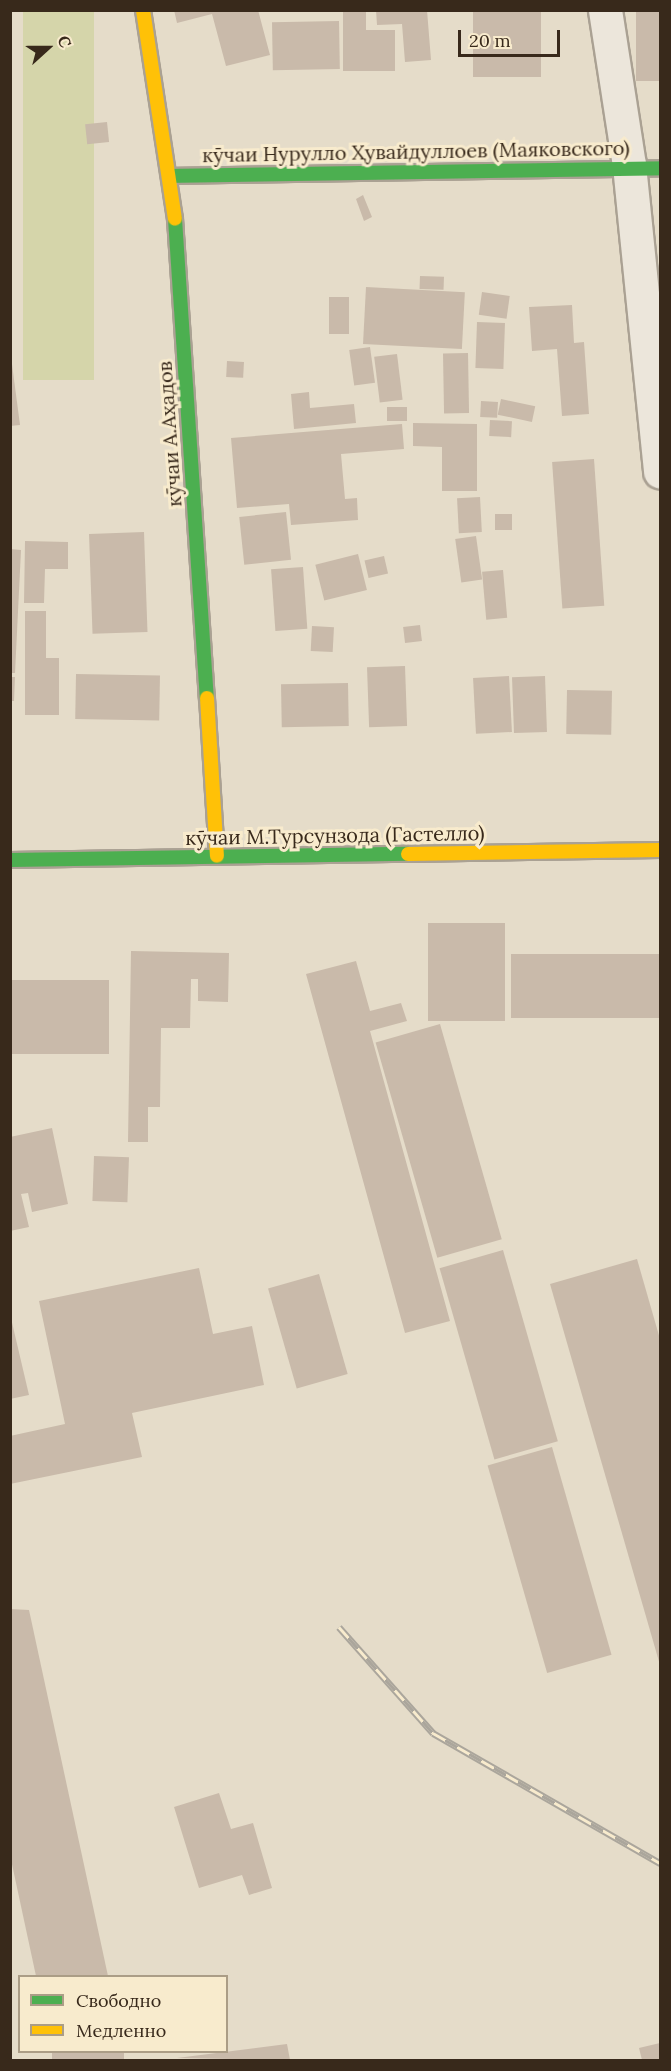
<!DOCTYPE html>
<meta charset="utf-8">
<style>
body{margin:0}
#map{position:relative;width:671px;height:2071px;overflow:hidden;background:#e5dcc9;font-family:Lora,serif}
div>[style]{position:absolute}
.green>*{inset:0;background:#d5d5aa;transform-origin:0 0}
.building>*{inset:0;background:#c9baaa;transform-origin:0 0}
.roads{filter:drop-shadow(2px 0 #aaa193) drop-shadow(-2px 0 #aaa193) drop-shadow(0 2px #aaa193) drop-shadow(0 -2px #aaa193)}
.street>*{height:33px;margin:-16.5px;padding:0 16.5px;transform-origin:16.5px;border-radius:16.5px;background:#ece6db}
.fast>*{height:14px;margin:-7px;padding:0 7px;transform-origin:7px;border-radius:7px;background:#4caf50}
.slow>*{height:14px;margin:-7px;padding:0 7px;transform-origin:7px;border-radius:7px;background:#ffc107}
.rail>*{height:7px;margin-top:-3.5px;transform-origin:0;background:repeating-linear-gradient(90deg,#f8ebcd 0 14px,#aba69c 0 28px);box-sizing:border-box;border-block:2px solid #aba69c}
span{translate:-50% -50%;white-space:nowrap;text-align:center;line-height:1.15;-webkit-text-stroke:6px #f8ebcd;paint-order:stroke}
.street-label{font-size:20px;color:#38291b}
.frame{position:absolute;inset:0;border:12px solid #38291b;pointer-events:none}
.legend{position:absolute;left:18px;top:1975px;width:210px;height:78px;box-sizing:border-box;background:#f8ebcd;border:2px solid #ab9d86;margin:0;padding:8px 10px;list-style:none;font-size:18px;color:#38291b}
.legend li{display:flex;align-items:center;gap:12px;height:30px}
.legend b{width:30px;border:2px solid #ab9d86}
.north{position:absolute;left:18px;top:18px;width:60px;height:60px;-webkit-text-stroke:4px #f8ebcd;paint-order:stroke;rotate:69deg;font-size:16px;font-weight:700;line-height:24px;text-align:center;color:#38291b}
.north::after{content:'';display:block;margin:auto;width:21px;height:27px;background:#38291b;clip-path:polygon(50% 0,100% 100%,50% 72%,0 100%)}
.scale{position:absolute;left:458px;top:30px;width:102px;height:27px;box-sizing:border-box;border:3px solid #38291b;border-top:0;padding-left:8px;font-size:18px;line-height:21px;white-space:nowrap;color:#38291b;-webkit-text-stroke:4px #f8ebcd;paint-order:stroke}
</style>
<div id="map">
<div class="green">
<div style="left:23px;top:11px;width:71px;height:369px"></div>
</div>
<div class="building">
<div style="clip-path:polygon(174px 10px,258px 10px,270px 55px,226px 66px,212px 14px,177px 23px)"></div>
<div style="clip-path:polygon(343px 10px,366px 10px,366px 30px,395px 30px,395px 71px,343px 71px)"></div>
<div style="clip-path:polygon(376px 10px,427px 10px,431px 60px,405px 62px,402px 24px,377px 25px)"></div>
<div style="left:473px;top:10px;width:68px;height:67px"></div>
<div style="left:636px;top:10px;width:24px;height:71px"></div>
<div style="left:339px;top:21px;width:48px;height:67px;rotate:89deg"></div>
<div style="left:107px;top:122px;width:20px;height:22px;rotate:84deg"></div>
<div style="clip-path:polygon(363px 195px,372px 217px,364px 221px,356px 199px)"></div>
<div style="left:420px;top:276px;width:24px;height:13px;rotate:2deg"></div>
<div style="left:366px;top:287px;width:99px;height:57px;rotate:3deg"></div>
<div style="left:482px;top:292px;width:28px;height:23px;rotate:8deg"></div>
<div style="left:329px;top:297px;width:20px;height:37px"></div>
<div style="clip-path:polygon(572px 305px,574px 343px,584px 342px,589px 414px,562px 416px,557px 349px,532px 351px,529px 307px)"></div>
<div style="left:477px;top:322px;width:28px;height:46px;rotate:2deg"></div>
<div style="left:370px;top:347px;width:36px;height:21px;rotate:82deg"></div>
<div style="clip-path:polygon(10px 349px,20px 425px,10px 426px)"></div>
<div style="left:468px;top:353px;width:60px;height:25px;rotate:89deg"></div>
<div style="left:397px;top:354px;width:46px;height:23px;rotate:83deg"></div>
<div style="left:227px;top:361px;width:17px;height:16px;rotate:3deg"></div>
<div style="clip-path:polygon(309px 392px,310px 408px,354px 404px,356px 423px,294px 429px,291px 394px)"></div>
<div style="left:501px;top:399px;width:35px;height:16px;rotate:12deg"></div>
<div style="left:481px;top:401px;width:17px;height:16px;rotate:3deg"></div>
<div style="left:387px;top:407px;width:20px;height:14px"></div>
<div style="left:490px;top:420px;width:22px;height:16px;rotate:3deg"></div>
<div style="clip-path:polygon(413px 423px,477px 424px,477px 491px,442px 491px,442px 447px,413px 446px)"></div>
<div style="clip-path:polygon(402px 424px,404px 449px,341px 454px,345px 499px,357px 498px,358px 520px,291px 525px,289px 504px,237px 508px,231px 438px)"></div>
<div style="left:594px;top:459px;width:147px;height:42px;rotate:86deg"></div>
<div style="left:480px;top:497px;width:35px;height:23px;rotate:87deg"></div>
<div style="left:286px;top:512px;width:48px;height:47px;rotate:84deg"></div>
<div style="left:495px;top:514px;width:17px;height:16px"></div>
<div style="left:144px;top:532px;width:100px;height:55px;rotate:88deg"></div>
<div style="left:476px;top:536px;width:44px;height:21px;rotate:82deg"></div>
<div style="clip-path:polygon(25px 541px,68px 542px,68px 569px,45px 569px,44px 603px,24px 603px)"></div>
<div style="clip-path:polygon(10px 549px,21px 550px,15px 673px,10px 673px)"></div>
<div style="left:358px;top:554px;width:37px;height:44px;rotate:76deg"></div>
<div style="left:384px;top:556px;width:18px;height:20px;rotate:77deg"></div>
<div style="left:303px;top:567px;width:62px;height:32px;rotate:86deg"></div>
<div style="left:503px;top:570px;width:48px;height:21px;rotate:85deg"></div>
<div style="clip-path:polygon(25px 611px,46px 611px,46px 658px,59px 658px,59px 715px,25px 715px)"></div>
<div style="left:420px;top:625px;width:16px;height:17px;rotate:83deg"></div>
<div style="left:312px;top:626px;width:22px;height:25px;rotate:3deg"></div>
<div style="left:405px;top:666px;width:60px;height:38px;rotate:88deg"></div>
<div style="left:76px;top:674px;width:84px;height:45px;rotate:1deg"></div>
<div style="left:509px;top:676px;width:56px;height:36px;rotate:87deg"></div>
<div style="left:545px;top:676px;width:56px;height:33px;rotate:88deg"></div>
<div style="clip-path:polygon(10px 677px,15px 677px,14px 701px,10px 701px)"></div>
<div style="left:348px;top:683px;width:43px;height:67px;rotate:89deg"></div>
<div style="left:567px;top:690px;width:45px;height:44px;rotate:1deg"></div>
<div style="left:428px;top:923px;width:77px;height:98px"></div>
<div style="clip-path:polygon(131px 951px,229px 953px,228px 1002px,198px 1001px,198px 979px,191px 979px,190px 1028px,161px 1028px,160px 1107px,148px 1107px,148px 1142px,128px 1142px)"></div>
<div style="left:511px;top:954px;width:149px;height:64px"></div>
<div style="clip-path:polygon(356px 961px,370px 1011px,401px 1003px,407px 1021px,370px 1031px,450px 1321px,405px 1333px,306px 974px)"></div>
<div style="left:10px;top:980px;width:99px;height:74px"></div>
<div style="left:440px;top:1024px;width:224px;height:67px;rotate:74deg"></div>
<div style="clip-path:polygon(52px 1128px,68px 1204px,32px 1212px,28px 1193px,21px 1194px,29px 1227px,10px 1231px,10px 1137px)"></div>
<div style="left:94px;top:1156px;width:35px;height:45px;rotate:2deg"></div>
<div style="left:503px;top:1250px;width:199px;height:66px;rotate:74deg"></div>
<div style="clip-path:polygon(637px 1259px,660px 1339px,660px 1665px,550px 1284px)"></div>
<div style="clip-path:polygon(199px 1268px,213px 1334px,252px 1326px,264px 1385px,132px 1413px,142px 1457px,10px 1484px,10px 1436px,65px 1424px,39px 1301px)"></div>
<div style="left:319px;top:1274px;width:104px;height:53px;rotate:74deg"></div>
<div style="clip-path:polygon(10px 1314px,29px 1395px,10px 1399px)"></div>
<div style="left:552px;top:1447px;width:216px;height:67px;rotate:74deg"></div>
<div style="clip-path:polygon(10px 1609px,29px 1610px,108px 1976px,36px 1976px,10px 1855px)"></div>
<div style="clip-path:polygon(219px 1793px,231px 1829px,253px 1823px,272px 1888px,249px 1895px,242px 1875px,199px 1888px,174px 1807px)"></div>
<div style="clip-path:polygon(660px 2043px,660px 2060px,642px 2060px,639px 2048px)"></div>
<div style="clip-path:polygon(287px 2044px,290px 2060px,177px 2058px)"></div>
<div style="left:52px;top:2052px;width:72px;height:8px"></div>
</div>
<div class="roads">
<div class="street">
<div style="left:605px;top:10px;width:157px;rotate:81.2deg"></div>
<div style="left:629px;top:165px;width:308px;rotate:84.2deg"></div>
</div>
<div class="fast">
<div style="left:172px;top:176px;width:488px;rotate:-0.9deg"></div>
<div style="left:175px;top:219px;width:480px;rotate:86.2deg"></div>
<div style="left:10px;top:860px;width:398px;rotate:-0.9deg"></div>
</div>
<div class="slow">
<div style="left:143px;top:10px;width:211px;rotate:81.3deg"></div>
<div style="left:207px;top:698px;width:158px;rotate:86.4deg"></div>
<div style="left:408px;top:854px;width:252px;rotate:-0.9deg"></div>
</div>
</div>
<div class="rail">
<div style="left:339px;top:1627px;width:142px;rotate:48.4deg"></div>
<div style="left:433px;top:1733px;width:262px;rotate:29.8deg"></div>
</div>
<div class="street-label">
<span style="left:416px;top:151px;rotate:-1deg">кӯчаи Нурулло Ҳувайдуллоев (Маяковского)</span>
<span style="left:169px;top:434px;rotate:-94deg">кӯчаи А.Аҳадов</span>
<span style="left:335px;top:835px;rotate:-1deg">кӯчаи М.Турсунзода (Гастелло)</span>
</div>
<div class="frame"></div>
<ul class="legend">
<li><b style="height:8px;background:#4caf50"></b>Свободно</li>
<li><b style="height:8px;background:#ffc107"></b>Медленно</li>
</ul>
<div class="north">С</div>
<div class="scale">20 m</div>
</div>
